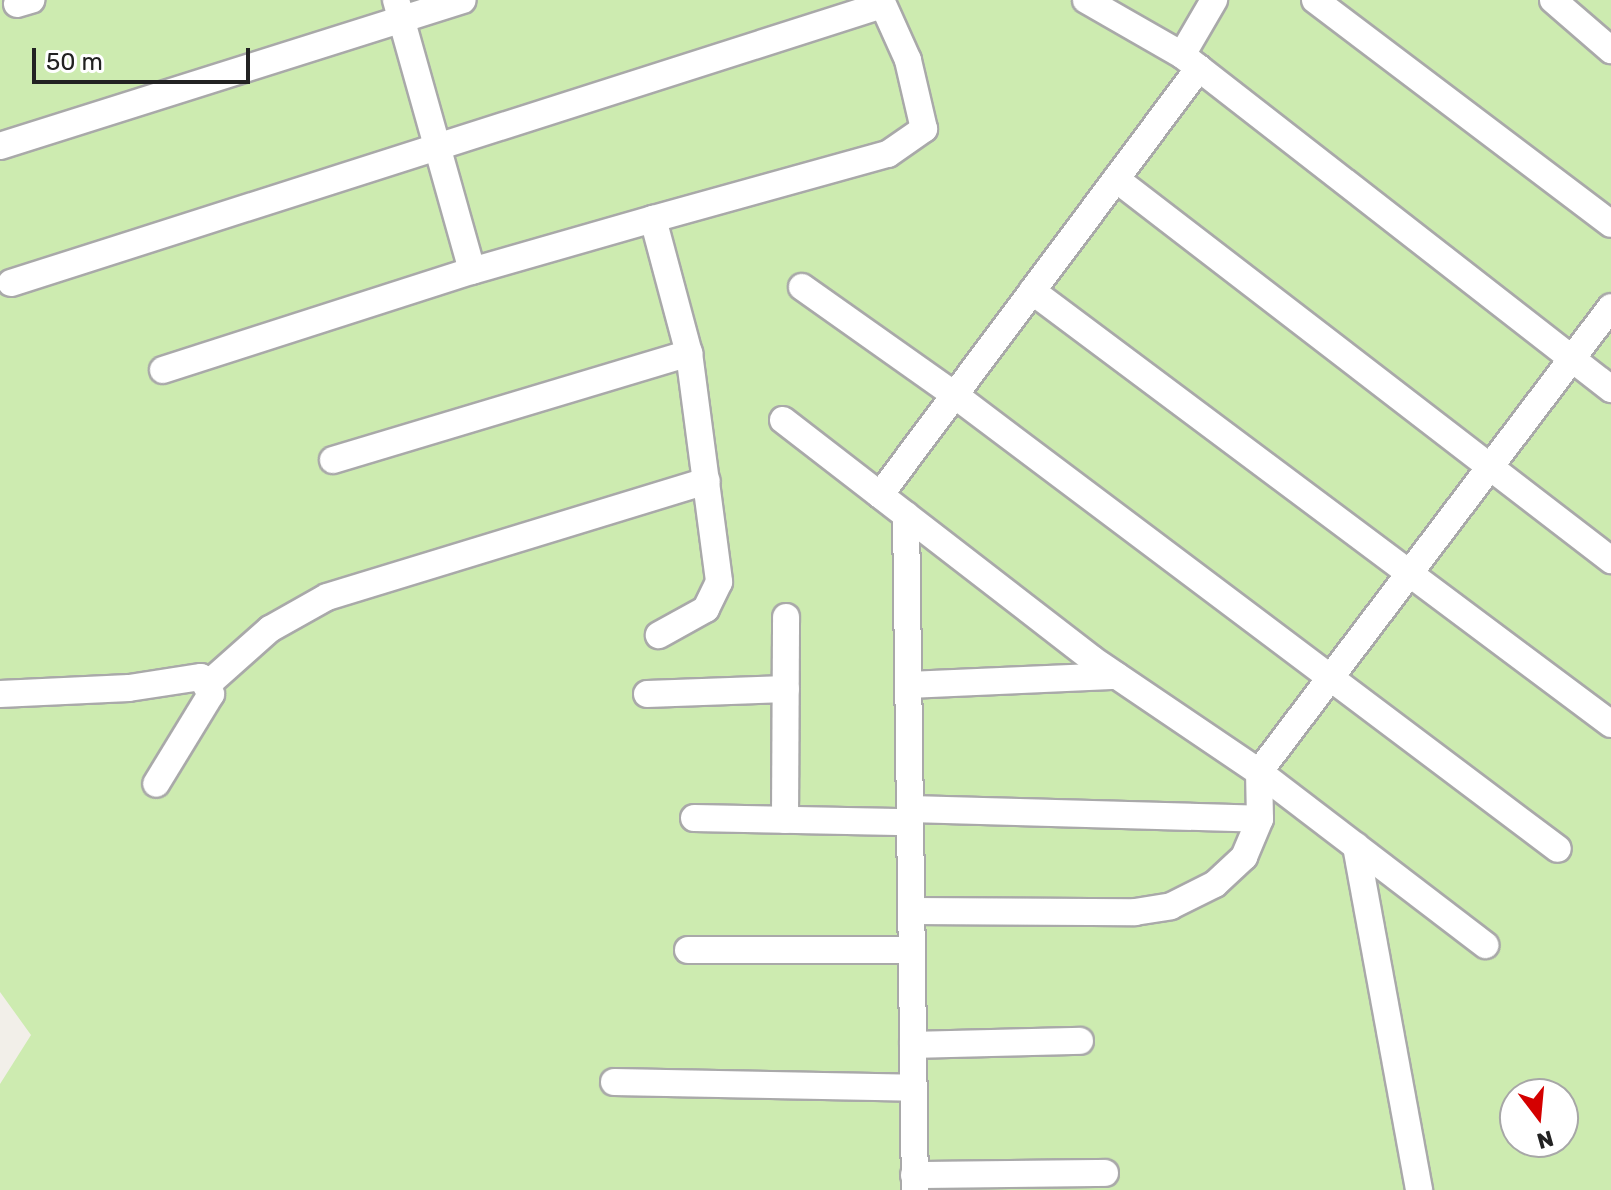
<!DOCTYPE html>
<style>
body{margin:0}
#map{position:relative;width:1611px;height:1190px;overflow:hidden;background:#f2efe9;font-family:Rubik,sans-serif}
div>[style]{position:absolute}
.grass>*{inset:0;background:#cdebb0}
.roads{filter:drop-shadow(2px 0 #a9a9a9) drop-shadow(-2px 0 #a9a9a9) drop-shadow(0 2px #a9a9a9) drop-shadow(0 -2px #a9a9a9)}
.minor>*{height:26px;margin:-13px;padding:0 13px;transform-origin:13px;border-radius:13px;background:#fff}
span{translate:-50% -50%;white-space:nowrap;text-align:center;line-height:1.15;-webkit-text-stroke:7px #fff;paint-order:stroke}
.north{position:absolute;left:1499px;top:1078px;width:80px;height:80px;box-sizing:border-box;background:#fff;border:2px solid #a7a7a7;border-radius:50%;rotate:164deg;font-size:22px;font-weight:700;line-height:32px;text-align:center;color:#222}
.north::after{content:'';display:block;margin:auto;width:28px;height:36px;background:#d40000;clip-path:polygon(50% 0,100% 100%,50% 72%,0 100%)}
.scale{position:absolute;left:32px;top:48px;width:218px;height:36px;box-sizing:border-box;border:4px solid #222;border-top:0;padding-left:10px;font-size:24px;line-height:28px;white-space:nowrap;color:#222;-webkit-text-stroke:6px #fff;paint-order:stroke}
</style>
<div id="map">
<div class="grass">
<div style="clip-path:polygon(evenodd,0 0,1611px 0,1611px 1190px,0 1190px,0 1084px,31px 1035px,0 992px,0 0,1515px 1094px,1563px 1094px,1563px 1142px,1515px 1142px,1515px 1094px)"></div>
</div>
<div class="roads">
<div class="minor">
<div style="left:396px;top:0;width:281px;rotate:74.3deg"></div>
<div style="left:472px;top:271px;width:188px;rotate:-16deg"></div>
<div style="left:653px;top:219px;width:139px;rotate:75deg"></div>
<div style="left:689px;top:353px;width:231px;rotate:82.5deg"></div>
<div style="left:719px;top:582px;width:30px;rotate:116deg"></div>
<div style="left:706px;top:609px;width:54px;rotate:151deg"></div>
<div style="left:1086px;top:0;width:111px;rotate:29.8deg"></div>
<div style="left:1182px;top:55px;width:544px;rotate:37.9deg"></div>
<div style="left:1315px;top:0;width:371px;rotate:37.1deg"></div>
<div style="left:1553px;top:0;width:77px;rotate:40.8deg"></div>
<div style="left:17px;top:4px;width:15px;rotate:-16deg"></div>
<div style="left:1182px;top:55px;width:64px;rotate:-59.8deg"></div>
<div style="left:0;top:146px;width:485px;rotate:-17.5deg"></div>
<div style="left:1116px;top:179px;width:625px;rotate:37.59deg"></div>
<div style="left:653px;top:219px;width:244px;rotate:-15.5deg"></div>
<div style="left:888px;top:154px;width:44px;rotate:-34.8deg"></div>
<div style="left:924px;top:129px;width:71px;rotate:-103.1deg"></div>
<div style="left:908px;top:60px;width:66px;rotate:-114.2deg"></div>
<div style="left:11px;top:283px;width:914px;rotate:-17.7deg"></div>
<div style="left:802px;top:287px;width:189px;rotate:35.3deg"></div>
<div style="left:956px;top:396px;width:753px;rotate:36.96deg"></div>
<div style="left:1032px;top:291px;width:723px;rotate:36.79deg"></div>
<div style="left:163px;top:370px;width:324px;rotate:-17.8deg"></div>
<div style="left:783px;top:420px;width:391px;rotate:37.7deg"></div>
<div style="left:1092px;top:659px;width:202px;rotate:34.1deg"></div>
<div style="left:1259px;top:772px;width:285px;rotate:37.4deg"></div>
<div style="left:333px;top:460px;width:372px;rotate:-16.7deg"></div>
<div style="left:880px;top:495px;width:533px;rotate:-53.24deg"></div>
<div style="left:906px;top:515px;width:675px;rotate:89.24deg"></div>
<div style="left:208px;top:684px;width:83px;rotate:-41.6deg"></div>
<div style="left:270px;top:629px;width:65px;rotate:-29.3deg"></div>
<div style="left:327px;top:597px;width:397px;rotate:-17deg"></div>
<div style="left:908px;top:685px;width:209px;rotate:-2.5deg"></div>
<div style="left:0;top:694px;width:129px;rotate:-2.7deg"></div>
<div style="left:129px;top:688px;width:73px;rotate:-8.7deg"></div>
<div style="left:201px;top:677px;width:20px;rotate:60deg"></div>
<div style="left:211px;top:694px;width:105px;rotate:121.4deg"></div>
<div style="left:647px;top:694px;width:139px;rotate:-2.1deg"></div>
<div style="left:910px;top:809px;width:350px;rotate:1.6deg"></div>
<div style="left:694px;top:818px;width:216px;rotate:1.1deg"></div>
<div style="left:785px;top:820px;width:203px;rotate:-89.7deg"></div>
<div style="left:1356px;top:846px;width:350px;rotate:79.6deg"></div>
<div style="left:911px;top:911px;width:224px;rotate:0.3deg"></div>
<div style="left:1135px;top:912px;width:36px;rotate:-9deg"></div>
<div style="left:1171px;top:906px;width:49px;rotate:-26.6deg"></div>
<div style="left:1215px;top:884px;width:40px;rotate:-43deg"></div>
<div style="left:1244px;top:857px;width:41px;rotate:-67.2deg"></div>
<div style="left:1260px;top:819px;width:47px;rotate:-91.2deg"></div>
<div style="left:1259px;top:772px;width:583px;rotate:-52.87deg"></div>
<div style="left:688px;top:950px;width:224px"></div>
<div style="left:913px;top:1045px;width:167px;rotate:-1.4deg"></div>
<div style="left:614px;top:1082px;width:300px;rotate:1.1deg"></div>
<div style="left:914px;top:1175px;width:191px;rotate:-0.6deg"></div>
</div>
</div>
<div class="north">N</div>
<div class="scale">50 m</div>
</div>
